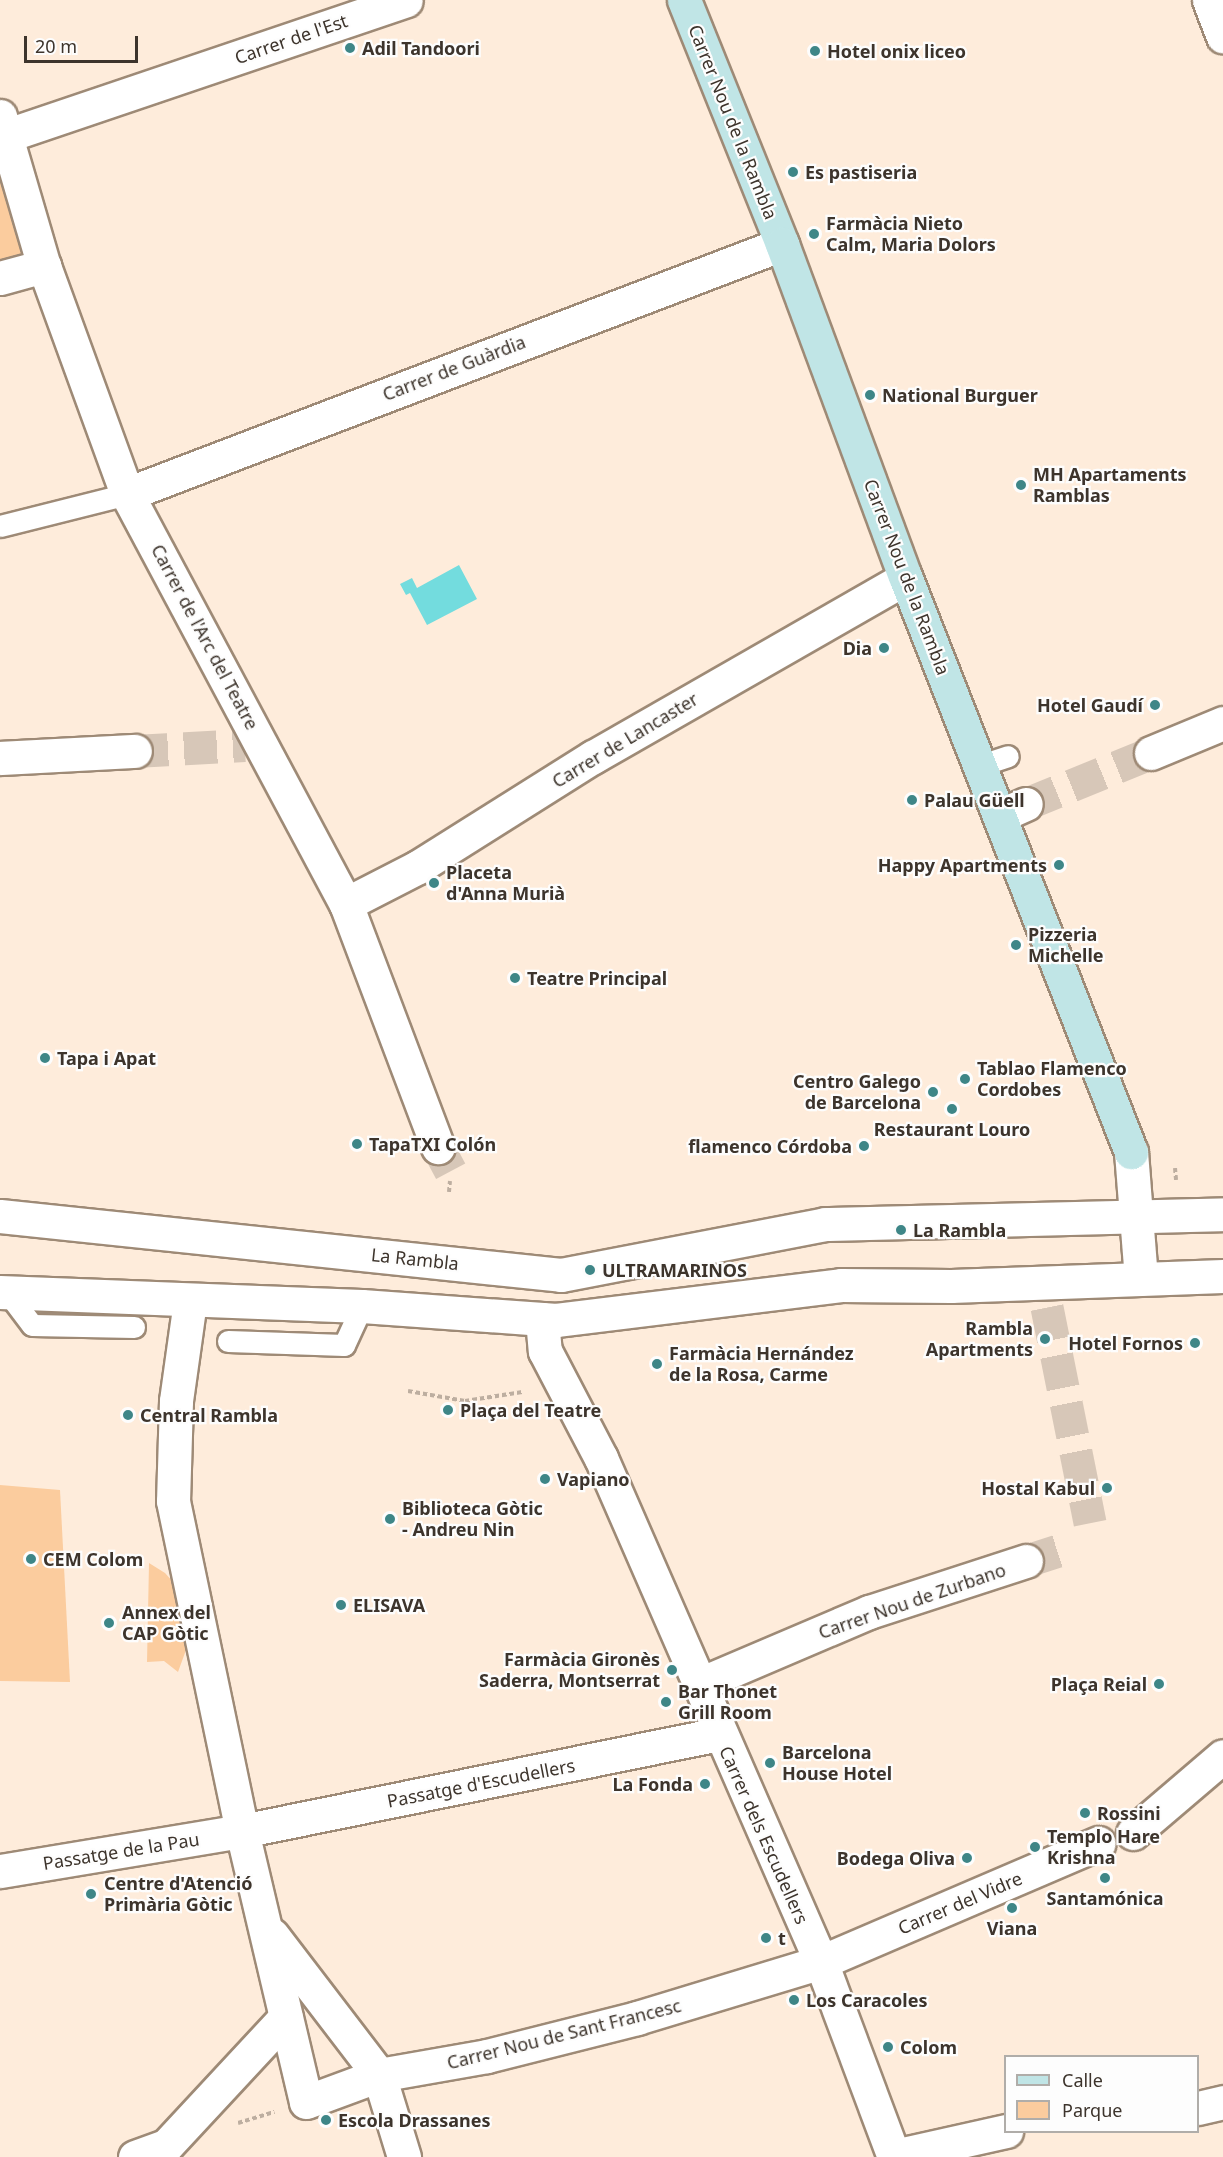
<!DOCTYPE html>
<meta charset="utf-8">
<style>
body{margin:0}
#map{position:relative;width:1223px;height:2157px;overflow:hidden;background:#feecdb;font-family:"Noto Sans",sans-serif}
div>[style]{position:absolute}
.green>*{inset:0;background:#fbcc9e}
.water>*{inset:0;background:#73dcde}
.street-tunnel>*{height:33px;margin-top:-16.5px;transform-origin:0;background:repeating-linear-gradient(90deg,#d7c7b8 0 33px,transparent 0 49px)}
.path>*{height:4px;margin-top:-2px;transform-origin:0;background:repeating-linear-gradient(90deg,#bdaea0 0 4.5px,transparent 0 7.5px)}
.roads{filter:drop-shadow(2px 0 #9e8a76) drop-shadow(-2px 0 #9e8a76) drop-shadow(0 2px #9e8a76) drop-shadow(0 -2px #9e8a76)}
.lane>*{height:21px;margin:-10.5px;padding:0 10.5px;transform-origin:10.5px;border-radius:10.5px;background:#fff}
.street>*{height:33px;margin:-16.5px;padding:0 16.5px;transform-origin:16.5px;border-radius:16.5px;background:#fff}
.secondary>*{height:33px;margin:-16.5px;padding:0 16.5px;transform-origin:16.5px;border-radius:16.5px;background:#c0e5e6}
.dots>*{width:16px;height:16px;translate:-50% -50%;box-sizing:border-box;border:3px solid #fdfdfd;border-radius:50%}
span{translate:-50% -50%;white-space:nowrap;text-align:center;line-height:1.15;-webkit-text-stroke:4.5px #fdfdfd;paint-order:stroke}
.street-label{font-size:18px;color:#3d342c}
.poi-label{font-size:18px;color:#3d342c;font-weight:700}
.left{translate:0 -50%;text-align:left}
.right{translate:-100% -50%;text-align:right}
.legend{position:absolute;left:1004px;top:2055px;width:195px;height:78px;box-sizing:border-box;background:#fdfdfd;border:2px solid #b0ada9;margin:0;padding:8px 10px;list-style:none;font-size:18px;color:#3d342c}
.legend li{display:flex;align-items:center;gap:12px;height:30px}
.legend b{width:30px;border:2px solid #b0ada9}
.scale{position:absolute;left:24px;top:36px;width:114px;height:27px;box-sizing:border-box;border:3px solid #3d342c;border-top:0;padding-left:8px;font-size:18px;line-height:21px;white-space:nowrap;color:#3d342c;-webkit-text-stroke:4px #fdfdfd;paint-order:stroke}
</style>
<div id="map">
<div class="green">
<div style="clip-path:polygon(0 170px,24px 255px,0 262px)"></div>
<div style="clip-path:polygon(0 1485px,60px 1490px,70px 1682px,0 1681px)"></div>
<div style="clip-path:polygon(149px 1563px,165px 1573px,184px 1594px,190px 1639px,178px 1672px,164px 1661px,147px 1662px)"></div>
</div>
<div class="water">
<div style="clip-path:polygon(459px 565px,477px 599px,427px 625px,410px 593px,406px 595px,400px 584px,412px 578px,417px 588px)"></div>
</div>
<div class="street-tunnel">
<div style="left:135px;top:751px;width:110px;rotate:-3.1deg"></div>
<div style="left:1026px;top:804px;width:135px;rotate:-22.2deg"></div>
<div style="left:438px;top:1147px;width:27px;rotate:62deg"></div>
<div style="left:1047px;top:1307px;width:220px;rotate:78.7deg"></div>
<div style="left:1026px;top:1561px;width:35px;rotate:-18deg"></div>
</div>
<div class="path">
<div style="left:1175px;top:1168px;width:12px;rotate:85deg"></div>
<div style="left:449px;top:1192px;width:11px;rotate:-85deg"></div>
<div style="left:408px;top:1391px;width:58px;rotate:10deg"></div>
<div style="left:465px;top:1401px;width:58px;rotate:-9deg"></div>
<div style="left:238px;top:2123px;width:38px;rotate:-17deg"></div>
</div>
<div class="roads">
<div class="lane">
<div style="left:0;top:526px;width:131px;rotate:-14.1deg"></div>
<div style="left:981px;top:765px;width:28px;rotate:-18deg"></div>
<div style="left:7px;top:1292px;width:41px;rotate:52.9deg"></div>
<div style="left:32px;top:1325px;width:102px;rotate:1.1deg"></div>
<div style="left:228px;top:1341px;width:116px;rotate:2deg"></div>
<div style="left:344px;top:1345px;width:43px;rotate:-65.2deg"></div>
</div>
<div class="street">
<div style="left:1209px;top:0;width:39px;rotate:69deg"></div>
<div style="left:0;top:116px;width:156px;rotate:73.7deg"></div>
<div style="left:44px;top:266px;width:243px;rotate:70deg"></div>
<div style="left:127px;top:494px;width:465px;rotate:61.9deg"></div>
<div style="left:346px;top:904px;width:260px;rotate:69.3deg"></div>
<div style="left:5px;top:136px;width:423px;rotate:-18.7deg"></div>
<div style="left:0;top:278px;width:46px;rotate:-15.3deg"></div>
<div style="left:127px;top:494px;width:701px;rotate:-20.89deg"></div>
<div style="left:1151px;top:753px;width:78px;rotate:-22.6deg"></div>
<div style="left:0;top:758px;width:135px;rotate:-3deg"></div>
<div style="left:1001px;top:815px;width:27px;rotate:-24deg"></div>
<div style="left:346px;top:904px;width:81px;rotate:-27.2deg"></div>
<div style="left:418px;top:867px;width:207px;rotate:-32.2deg"></div>
<div style="left:593px;top:757px;width:360px;rotate:-29.8deg"></div>
<div style="left:1131px;top:1152px;width:127px;rotate:85.5deg"></div>
<div style="left:0;top:1216px;width:564px;rotate:6deg"></div>
<div style="left:561px;top:1275px;width:269px;rotate:-10.9deg"></div>
<div style="left:825px;top:1224px;width:398px;rotate:-1.4deg"></div>
<div style="left:0;top:1292px;width:362px;rotate:2.2deg"></div>
<div style="left:362px;top:1306px;width:195px;rotate:4.1deg"></div>
<div style="left:556px;top:1320px;width:287px;rotate:-7deg"></div>
<div style="left:841px;top:1285px;width:110px;rotate:0.5deg"></div>
<div style="left:951px;top:1286px;width:272px;rotate:-2.1deg"></div>
<div style="left:190px;top:1301px;width:101px;rotate:98deg"></div>
<div style="left:176px;top:1401px;width:100px;rotate:91.7deg"></div>
<div style="left:173px;top:1501px;width:337px;rotate:78.2deg"></div>
<div style="left:242px;top:1831px;width:278px;rotate:76.7deg"></div>
<div style="left:306px;top:2102px;width:78px;rotate:-20.3deg"></div>
<div style="left:379px;top:2075px;width:110px;rotate:-10deg"></div>
<div style="left:487px;top:2056px;width:155px;rotate:-14.2deg"></div>
<div style="left:637px;top:2018px;width:192px;rotate:-16.9deg"></div>
<div style="left:821px;top:1962px;width:302px;rotate:-23.2deg"></div>
<div style="left:542px;top:1319px;width:32px;rotate:85deg"></div>
<div style="left:545px;top:1351px;width:121px;rotate:62.4deg"></div>
<div style="left:601px;top:1458px;width:550px;rotate:66.42deg"></div>
<div style="left:821px;top:1962px;width:208px;rotate:69.5deg"></div>
<div style="left:700px;top:1684px;width:184px;rotate:-23.1deg"></div>
<div style="left:869px;top:1612px;width:165px;rotate:-18deg"></div>
<div style="left:1133px;top:1833px;width:118px;rotate:-40.5deg"></div>
<div style="left:0;top:1871px;width:245px;rotate:-9.4deg"></div>
<div style="left:242px;top:1831px;width:488px;rotate:-11.5deg"></div>
<div style="left:272px;top:1935px;width:176px;rotate:52.6deg"></div>
<div style="left:379px;top:2075px;width:86px;rotate:73deg"></div>
<div style="left:1198px;top:2108px;width:26px;rotate:-13deg"></div>
<div style="left:894px;top:2156px;width:115px;rotate:-12.6deg"></div>
<div style="left:135px;top:2157px;width:33px;rotate:-20deg"></div>
<div style="left:166px;top:2146px;width:176px;rotate:-47.1deg"></div>
</div>
<div class="secondary">
<div style="left:684px;top:0;width:263px;rotate:68.1deg"></div>
<div style="left:782px;top:244px;width:354px;rotate:69.7deg"></div>
<div style="left:905px;top:576px;width:619px;rotate:68.58deg"></div>
</div>
</div>
<div class="dots">
<div style="left:350px;top:48px;background:#3e8687"></div>
<div style="left:815px;top:51px;background:#3e8687"></div>
<div style="left:793px;top:172px;background:#3e8687"></div>
<div style="left:814px;top:234px;background:#3e8687"></div>
<div style="left:870px;top:395px;background:#3e8687"></div>
<div style="left:1021px;top:485px;background:#3e8687"></div>
<div style="left:884px;top:648px;background:#3e8687"></div>
<div style="left:1155px;top:705px;background:#3e8687"></div>
<div style="left:912px;top:800px;background:#3e8687"></div>
<div style="left:1059px;top:865px;background:#3e8687"></div>
<div style="left:434px;top:883px;background:#3e8687"></div>
<div style="left:1016px;top:945px;background:#3e8687"></div>
<div style="left:515px;top:978px;background:#3e8687"></div>
<div style="left:45px;top:1058px;background:#3e8687"></div>
<div style="left:965px;top:1079px;background:#3e8687"></div>
<div style="left:933px;top:1092px;background:#3e8687"></div>
<div style="left:952px;top:1109px;background:#3e8687"></div>
<div style="left:357px;top:1144px;background:#3e8687"></div>
<div style="left:864px;top:1146px;background:#3e8687"></div>
<div style="left:901px;top:1230px;background:#3e8687"></div>
<div style="left:590px;top:1270px;background:#3e8687"></div>
<div style="left:1045px;top:1339px;background:#3e8687"></div>
<div style="left:1195px;top:1343px;background:#3e8687"></div>
<div style="left:657px;top:1364px;background:#3e8687"></div>
<div style="left:448px;top:1410px;background:#3e8687"></div>
<div style="left:128px;top:1415px;background:#3e8687"></div>
<div style="left:545px;top:1479px;background:#3e8687"></div>
<div style="left:1107px;top:1488px;background:#3e8687"></div>
<div style="left:390px;top:1519px;background:#3e8687"></div>
<div style="left:31px;top:1559px;background:#3e8687"></div>
<div style="left:341px;top:1605px;background:#3e8687"></div>
<div style="left:109px;top:1623px;background:#3e8687"></div>
<div style="left:672px;top:1670px;background:#3e8687"></div>
<div style="left:1159px;top:1684px;background:#3e8687"></div>
<div style="left:666px;top:1702px;background:#3e8687"></div>
<div style="left:770px;top:1763px;background:#3e8687"></div>
<div style="left:705px;top:1784px;background:#3e8687"></div>
<div style="left:1085px;top:1813px;background:#3e8687"></div>
<div style="left:1035px;top:1847px;background:#3e8687"></div>
<div style="left:967px;top:1858px;background:#3e8687"></div>
<div style="left:1105px;top:1878px;background:#3e8687"></div>
<div style="left:91px;top:1894px;background:#3e8687"></div>
<div style="left:1012px;top:1908px;background:#3e8687"></div>
<div style="left:766px;top:1938px;background:#3e8687"></div>
<div style="left:794px;top:2000px;background:#3e8687"></div>
<div style="left:888px;top:2047px;background:#3e8687"></div>
<div style="left:326px;top:2120px;background:#3e8687"></div>
</div>
<div class="street-label">
<span style="left:291px;top:39px;rotate:-19deg">Carrer de l'Est</span>
<span style="left:733px;top:122px;rotate:68deg">Carrer Nou de la Rambla</span>
<span style="left:454px;top:368px;rotate:-21deg">Carrer de Guàrdia</span>
<span style="left:907px;top:577px;rotate:69deg">Carrer Nou de la Rambla</span>
<span style="left:205px;top:637px;rotate:62deg">Carrer de l'Arc del Teatre</span>
<span style="left:625px;top:740px;rotate:-31deg">Carrer de Lancaster</span>
<span style="left:415px;top:1259px;rotate:6deg">La Rambla</span>
<span style="left:912px;top:1601px;rotate:-19deg">Carrer Nou de Zurbano</span>
<span style="left:481px;top:1783px;rotate:-11deg">Passatge d'Escudellers</span>
<span style="left:764px;top:1835px;rotate:66deg">Carrer dels Escudellers</span>
<span style="left:121px;top:1851px;rotate:-9deg">Passatge de la Pau</span>
<span style="left:960px;top:1903px;rotate:-23deg">Carrer del Vidre</span>
<span style="left:564px;top:2034px;rotate:-14deg">Carrer Nou de Sant Francesc</span>
</div>
<div class="poi-label">
<span class="left" style="left:362px;top:48px">Adil Tandoori</span>
<span class="left" style="left:827px;top:51px">Hotel onix liceo</span>
<span class="left" style="left:805px;top:172px">Es pastiseria</span>
<span class="left" style="left:826px;top:234px">Farmàcia Nieto<br>Calm, Maria Dolors</span>
<span class="left" style="left:882px;top:395px">National Burguer</span>
<span class="left" style="left:1033px;top:485px">MH Apartaments<br>Ramblas</span>
<span class="right" style="left:872px;top:648px">Dia</span>
<span class="right" style="left:1143px;top:705px">Hotel Gaudí</span>
<span class="left" style="left:924px;top:800px">Palau Güell</span>
<span class="right" style="left:1047px;top:865px">Happy Apartments</span>
<span class="left" style="left:446px;top:883px">Placeta<br>d'Anna Murià</span>
<span class="left" style="left:1028px;top:945px">Pizzeria<br>Michelle</span>
<span class="left" style="left:527px;top:978px">Teatre Principal</span>
<span class="left" style="left:57px;top:1058px">Tapa i Apat</span>
<span class="left" style="left:977px;top:1079px">Tablao Flamenco<br>Cordobes</span>
<span class="right" style="left:921px;top:1092px">Centro Galego<br>de Barcelona</span>
<span style="left:952px;top:1129px">Restaurant Louro</span>
<span class="left" style="left:369px;top:1144px">TapaTXI Colón</span>
<span class="right" style="left:852px;top:1146px">flamenco Córdoba</span>
<span class="left" style="left:913px;top:1230px">La Rambla</span>
<span class="left" style="left:602px;top:1270px">ULTRAMARINOS</span>
<span class="right" style="left:1033px;top:1339px">Rambla<br>Apartments</span>
<span class="right" style="left:1183px;top:1343px">Hotel Fornos</span>
<span class="left" style="left:669px;top:1364px">Farmàcia Hernández<br>de la Rosa, Carme</span>
<span class="left" style="left:460px;top:1410px">Plaça del Teatre</span>
<span class="left" style="left:140px;top:1415px">Central Rambla</span>
<span class="left" style="left:557px;top:1479px">Vapiano</span>
<span class="right" style="left:1095px;top:1488px">Hostal Kabul</span>
<span class="left" style="left:402px;top:1519px">Biblioteca Gòtic<br>- Andreu Nin</span>
<span class="left" style="left:43px;top:1559px">CEM Colom</span>
<span class="left" style="left:353px;top:1605px">ELISAVA</span>
<span class="left" style="left:122px;top:1623px">Annex del<br>CAP Gòtic</span>
<span class="right" style="left:660px;top:1670px">Farmàcia Gironès<br>Saderra, Montserrat</span>
<span class="right" style="left:1147px;top:1684px">Plaça Reial</span>
<span class="left" style="left:678px;top:1702px">Bar Thonet<br>Grill Room</span>
<span class="left" style="left:782px;top:1763px">Barcelona<br>House Hotel</span>
<span class="right" style="left:693px;top:1784px">La Fonda</span>
<span class="left" style="left:1097px;top:1813px">Rossini</span>
<span class="left" style="left:1047px;top:1847px">Templo Hare<br>Krishna</span>
<span class="right" style="left:955px;top:1858px">Bodega Oliva</span>
<span class="left" style="left:104px;top:1894px">Centre d'Atenció<br>Primària Gòtic</span>
<span style="left:1105px;top:1898px">Santamónica</span>
<span style="left:1012px;top:1928px">Viana</span>
<span class="left" style="left:778px;top:1938px">t</span>
<span class="left" style="left:806px;top:2000px">Los Caracoles</span>
<span class="left" style="left:900px;top:2047px">Colom</span>
<span class="left" style="left:338px;top:2120px">Escola Drassanes</span>
</div>
<ul class="legend">
<li><b style="height:8px;background:#c0e5e6"></b>Calle</li>
<li><b style="height:16px;background:#fbcc9e"></b>Parque</li>
</ul>
<div class="scale">20 m</div>
</div>
